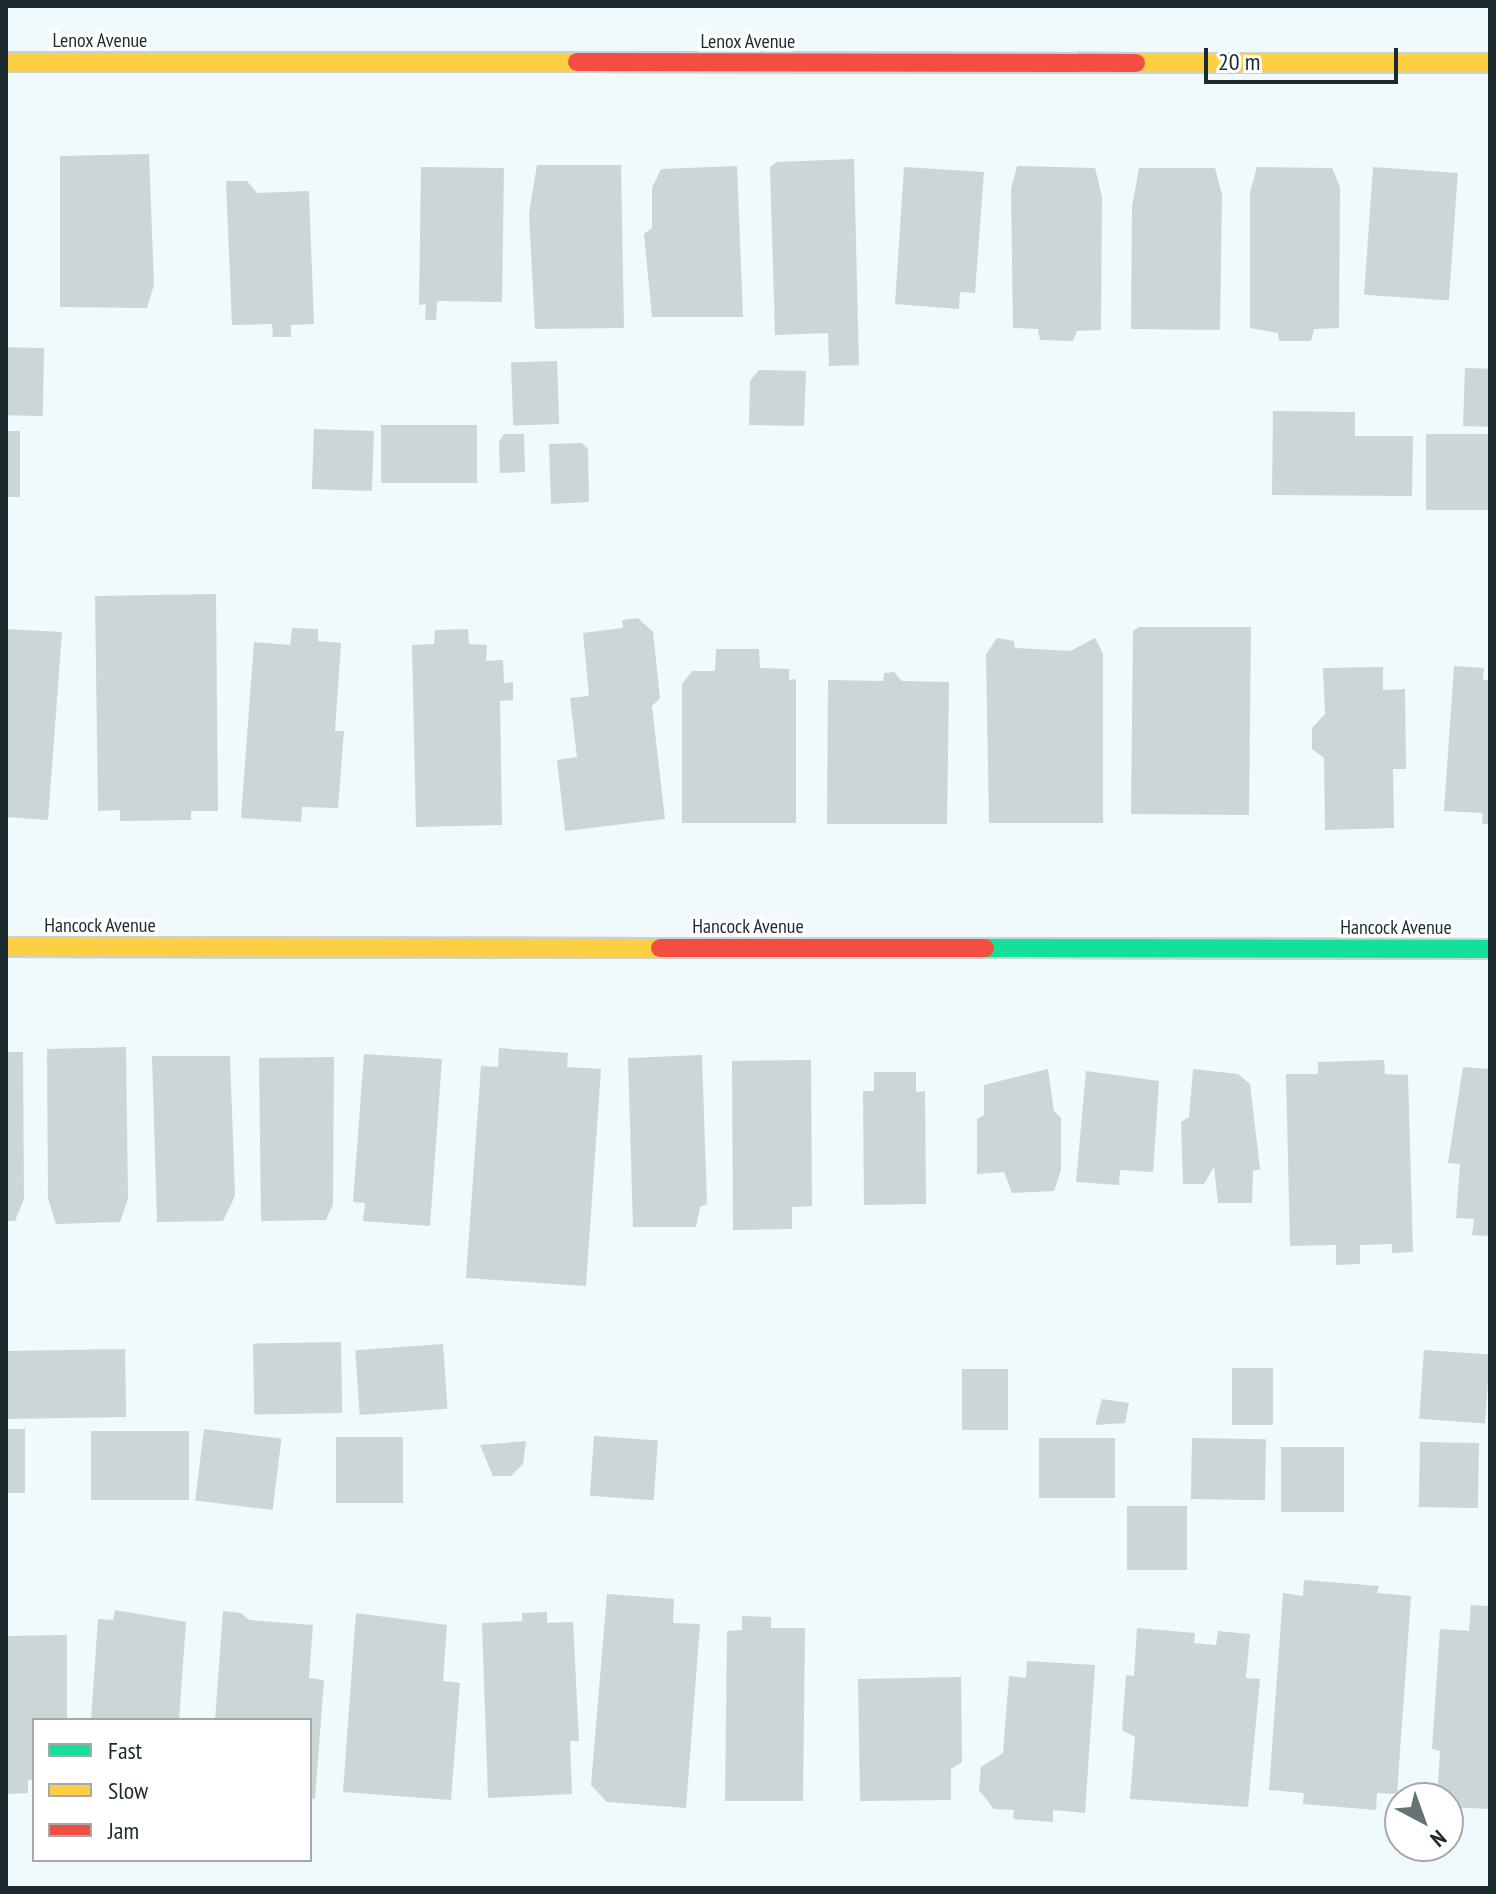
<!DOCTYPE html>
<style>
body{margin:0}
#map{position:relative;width:1496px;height:1894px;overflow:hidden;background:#f0f9fb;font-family:"PT Sans Narrow",sans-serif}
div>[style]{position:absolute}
.building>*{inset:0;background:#cbd6d7;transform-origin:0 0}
.roads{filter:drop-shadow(2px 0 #c7d2d4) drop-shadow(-2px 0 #c7d2d4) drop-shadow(0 2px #c7d2d4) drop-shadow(0 -2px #c7d2d4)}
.fast>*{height:18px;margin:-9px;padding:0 9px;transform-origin:9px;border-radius:9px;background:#16e098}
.slow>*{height:18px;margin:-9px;padding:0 9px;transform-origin:9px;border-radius:9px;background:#ffcf43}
.jam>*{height:18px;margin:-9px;padding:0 9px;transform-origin:9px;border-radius:9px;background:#f24e42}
span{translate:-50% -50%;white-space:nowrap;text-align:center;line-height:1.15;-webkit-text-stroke:7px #fff;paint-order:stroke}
.street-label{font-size:20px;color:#1b2b2d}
.frame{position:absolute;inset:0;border:8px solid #1b2b2d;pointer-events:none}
.legend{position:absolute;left:32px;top:1718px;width:280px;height:144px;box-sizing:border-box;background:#fff;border:2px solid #a4aaab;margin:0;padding:10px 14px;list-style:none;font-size:24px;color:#1b2b2d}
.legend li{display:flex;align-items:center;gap:16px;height:40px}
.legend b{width:40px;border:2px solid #a4aaab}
.north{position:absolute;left:1384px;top:1782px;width:80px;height:80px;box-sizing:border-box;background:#fff;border:2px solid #a4aaab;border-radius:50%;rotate:139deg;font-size:22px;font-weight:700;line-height:32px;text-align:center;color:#1b2b2d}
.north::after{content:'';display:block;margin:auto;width:28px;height:36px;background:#667375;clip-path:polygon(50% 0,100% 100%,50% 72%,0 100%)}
.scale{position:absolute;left:1204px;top:48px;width:194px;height:36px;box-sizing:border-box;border:4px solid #1b2b2d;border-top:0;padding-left:10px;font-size:24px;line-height:28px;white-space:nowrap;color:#1b2b2d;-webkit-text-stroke:6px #fff;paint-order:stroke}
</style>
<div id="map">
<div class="building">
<div style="clip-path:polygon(149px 154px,154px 285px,147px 308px,60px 307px,60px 156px)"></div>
<div style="clip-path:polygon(854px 159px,859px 365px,829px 366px,828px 333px,775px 335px,770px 167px,777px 162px)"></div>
<div style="clip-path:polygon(537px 165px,621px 165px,624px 328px,535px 329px,529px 213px)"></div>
<div style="clip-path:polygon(737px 166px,743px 317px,652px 317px,644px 234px,652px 228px,652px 188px,661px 169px)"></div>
<div style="clip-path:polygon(1017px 166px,1095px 168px,1102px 197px,1101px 330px,1077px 331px,1073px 341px,1040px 340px,1038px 329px,1013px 328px,1011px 189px)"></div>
<div style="clip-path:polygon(421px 167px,504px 168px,502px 302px,437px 301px,436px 320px,425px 320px,426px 304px,419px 305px)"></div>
<div style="clip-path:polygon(904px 167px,984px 172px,975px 293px,960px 292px,959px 309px,895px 304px)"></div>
<div style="clip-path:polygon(1257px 167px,1332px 168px,1340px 187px,1339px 328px,1314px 329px,1311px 341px,1279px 341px,1278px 333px,1250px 328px,1250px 193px)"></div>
<div style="left:1373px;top:167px;width:85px;height:128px;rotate:4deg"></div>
<div style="clip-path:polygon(1139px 168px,1215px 168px,1222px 194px,1220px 330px,1131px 329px,1132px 207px)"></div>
<div style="clip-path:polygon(226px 181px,247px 181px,257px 193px,309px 191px,314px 324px,291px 325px,291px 337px,273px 337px,272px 324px,232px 325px)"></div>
<div style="left:44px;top:348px;width:68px;height:38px;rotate:91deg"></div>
<div style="left:557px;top:361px;width:63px;height:46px;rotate:88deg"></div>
<div style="left:1465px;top:368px;width:25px;height:58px;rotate:2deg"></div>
<div style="clip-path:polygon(759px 370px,806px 371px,804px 426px,749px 425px,750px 381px)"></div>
<div style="clip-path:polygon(1273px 411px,1355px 412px,1355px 436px,1413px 436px,1412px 496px,1272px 495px)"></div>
<div style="left:381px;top:425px;width:96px;height:58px"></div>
<div style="left:314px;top:429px;width:60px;height:60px;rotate:2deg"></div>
<div style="left:6px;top:431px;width:14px;height:66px"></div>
<div style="clip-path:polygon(504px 434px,524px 434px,525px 472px,500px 473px,499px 442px)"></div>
<div style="left:1426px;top:434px;width:64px;height:76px"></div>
<div style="clip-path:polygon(582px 443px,588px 449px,589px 502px,551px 504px,549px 444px)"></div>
<div style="clip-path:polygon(216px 594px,218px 811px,191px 811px,191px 820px,120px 821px,120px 810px,98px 811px,95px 596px)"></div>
<div style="clip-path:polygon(638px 618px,653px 632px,660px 698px,652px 706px,665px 819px,565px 831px,557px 760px,577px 757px,570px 698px,589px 696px,583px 633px,623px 628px,622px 620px)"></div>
<div style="clip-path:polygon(1139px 627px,1251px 627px,1249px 815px,1131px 814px,1133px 631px)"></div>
<div style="clip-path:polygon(292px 628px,318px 629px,318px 641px,341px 643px,335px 731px,344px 731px,338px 808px,302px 807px,301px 822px,241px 818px,254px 642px,290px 645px)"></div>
<div style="clip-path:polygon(6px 629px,62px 632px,48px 820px,6px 817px)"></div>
<div style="clip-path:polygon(468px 629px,469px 644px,487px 645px,486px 661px,503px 660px,504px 683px,513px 682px,513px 700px,500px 701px,502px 825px,416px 827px,412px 645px,434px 644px,435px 630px)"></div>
<div style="clip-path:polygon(997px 638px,1014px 641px,1015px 648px,1070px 651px,1095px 638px,1103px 654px,1103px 823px,989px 823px,986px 654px)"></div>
<div style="clip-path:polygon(716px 649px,759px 649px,760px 668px,789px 669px,789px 680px,796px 679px,796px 823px,682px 823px,682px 684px,692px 671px,715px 671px)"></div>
<div style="clip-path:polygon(1454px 666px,1484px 668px,1483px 680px,1490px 680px,1490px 824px,1482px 824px,1483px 813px,1444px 811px)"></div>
<div style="clip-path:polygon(1383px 667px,1383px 690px,1405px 689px,1406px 769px,1393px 769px,1394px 828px,1325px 830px,1324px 758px,1312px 749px,1312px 728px,1325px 714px,1323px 668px)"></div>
<div style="clip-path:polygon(894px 672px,902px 681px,949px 682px,947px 824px,827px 824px,828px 680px,883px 681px,884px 673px)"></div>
<div style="clip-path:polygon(126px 1047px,128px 1199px,120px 1222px,56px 1224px,48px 1198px,47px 1049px)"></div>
<div style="clip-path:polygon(499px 1048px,568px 1053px,567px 1067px,601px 1069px,586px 1286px,466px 1278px,481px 1066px,498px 1067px)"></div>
<div style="clip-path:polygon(6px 1052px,23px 1052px,24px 1199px,15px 1221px,6px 1221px)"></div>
<div style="clip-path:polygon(364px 1054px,442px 1059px,430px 1226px,363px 1221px,365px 1203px,353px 1202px)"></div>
<div style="clip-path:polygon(702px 1055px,707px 1204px,700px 1207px,696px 1227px,633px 1227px,628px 1058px)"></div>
<div style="clip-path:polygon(152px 1056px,230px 1056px,235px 1196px,223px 1221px,157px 1222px)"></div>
<div style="clip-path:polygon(334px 1057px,333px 1204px,326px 1220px,261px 1221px,259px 1058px)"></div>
<div style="clip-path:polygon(811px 1060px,812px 1206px,792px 1207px,792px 1229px,733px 1230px,732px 1061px)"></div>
<div style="clip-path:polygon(1384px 1060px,1385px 1074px,1408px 1075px,1413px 1252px,1392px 1253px,1392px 1244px,1360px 1245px,1360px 1264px,1336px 1265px,1336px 1245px,1290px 1246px,1286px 1074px,1318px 1074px,1318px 1062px)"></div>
<div style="clip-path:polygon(1463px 1067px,1490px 1069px,1490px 1236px,1472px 1235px,1474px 1219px,1456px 1218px,1460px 1164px,1448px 1163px)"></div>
<div style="clip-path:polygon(1048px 1069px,1054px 1111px,1061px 1118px,1061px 1170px,1054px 1191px,1012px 1193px,1004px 1172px,977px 1174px,977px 1119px,984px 1115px,984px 1085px)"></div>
<div style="clip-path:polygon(1193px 1069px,1238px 1074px,1250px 1084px,1260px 1169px,1253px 1171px,1252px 1203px,1218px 1203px,1214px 1167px,1204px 1184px,1183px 1184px,1181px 1122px,1189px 1117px)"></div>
<div style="clip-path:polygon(1086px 1071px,1159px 1081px,1153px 1172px,1120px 1170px,1119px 1185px,1076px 1182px)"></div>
<div style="clip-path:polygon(874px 1072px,916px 1072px,916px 1092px,925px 1091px,926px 1204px,864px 1205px,863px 1091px,874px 1091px)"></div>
<div style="left:341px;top:1342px;width:71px;height:88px;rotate:89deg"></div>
<div style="left:443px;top:1344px;width:65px;height:88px;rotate:86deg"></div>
<div style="left:125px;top:1349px;width:68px;height:119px;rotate:89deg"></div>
<div style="left:1424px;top:1350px;width:66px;height:69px;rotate:4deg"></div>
<div style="left:1273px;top:1368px;width:57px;height:41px;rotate:90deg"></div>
<div style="left:962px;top:1369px;width:46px;height:61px"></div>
<div style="clip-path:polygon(1102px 1399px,1129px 1403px,1125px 1423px,1095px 1425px)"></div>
<div style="left:6px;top:1429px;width:19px;height:64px"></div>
<div style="left:204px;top:1429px;width:78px;height:72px;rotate:7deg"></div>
<div style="left:189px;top:1431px;width:69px;height:98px;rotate:90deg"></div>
<div style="left:594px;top:1436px;width:64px;height:60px;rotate:4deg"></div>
<div style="left:336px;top:1437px;width:67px;height:66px"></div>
<div style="left:1115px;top:1438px;width:60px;height:76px;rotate:90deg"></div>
<div style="left:1192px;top:1438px;width:74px;height:61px;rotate:1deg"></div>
<div style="clip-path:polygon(526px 1441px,523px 1464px,511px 1476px,493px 1476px,480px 1445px)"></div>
<div style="left:1420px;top:1442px;width:59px;height:65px;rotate:1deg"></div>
<div style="left:1281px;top:1447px;width:63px;height:65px"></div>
<div style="left:1127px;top:1506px;width:60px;height:64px"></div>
<div style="clip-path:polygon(1304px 1580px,1379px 1586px,1377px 1593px,1411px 1596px,1397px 1794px,1377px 1793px,1376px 1810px,1303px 1804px,1304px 1793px,1269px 1790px,1283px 1593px,1303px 1596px)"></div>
<div style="clip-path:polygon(607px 1594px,674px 1599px,673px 1623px,700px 1624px,686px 1808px,607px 1802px,591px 1785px)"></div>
<div style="clip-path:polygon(1471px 1605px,1490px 1606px,1490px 1809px,1448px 1807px,1448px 1798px,1437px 1798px,1440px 1751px,1432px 1749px,1440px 1629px,1469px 1631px)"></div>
<div style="clip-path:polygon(115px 1610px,186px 1622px,179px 1720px,91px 1720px,98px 1619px,113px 1620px)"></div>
<div style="clip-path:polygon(223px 1611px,241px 1613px,249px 1620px,313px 1625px,309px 1678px,324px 1680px,315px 1799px,310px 1799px,310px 1720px,215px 1720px)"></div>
<div style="clip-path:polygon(547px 1612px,547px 1623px,573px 1622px,579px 1741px,570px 1741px,572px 1794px,488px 1798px,482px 1623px,522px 1621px,522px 1613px)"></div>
<div style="clip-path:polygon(356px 1613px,447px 1625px,443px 1681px,460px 1683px,451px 1800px,343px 1792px)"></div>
<div style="clip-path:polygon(742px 1616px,771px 1617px,771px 1628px,805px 1628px,803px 1801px,725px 1801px,727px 1631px,742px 1630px)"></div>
<div style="clip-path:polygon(1137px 1628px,1195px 1633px,1194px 1643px,1216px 1645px,1218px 1631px,1250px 1634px,1246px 1678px,1260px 1679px,1248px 1807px,1130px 1799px,1135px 1737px,1122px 1730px,1126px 1675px,1134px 1676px)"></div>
<div style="clip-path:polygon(67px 1635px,67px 1720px,34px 1720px,34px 1780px,28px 1780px,28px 1793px,6px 1794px,6px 1636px)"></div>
<div style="clip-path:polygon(1027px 1661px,1095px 1665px,1085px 1813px,1053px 1810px,1053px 1822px,1013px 1819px,1014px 1810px,994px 1809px,979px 1790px,981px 1767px,1003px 1753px,1009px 1676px,1026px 1678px)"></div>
<div style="clip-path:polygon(961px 1677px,962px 1762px,951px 1769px,951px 1800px,860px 1801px,858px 1679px)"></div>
</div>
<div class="roads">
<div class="fast">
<div style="left:985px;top:948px;width:505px;rotate:0.11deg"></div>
</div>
<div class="slow">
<div style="left:6px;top:62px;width:571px"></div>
<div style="left:1136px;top:63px;width:354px"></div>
<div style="left:6px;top:947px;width:654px;rotate:0.09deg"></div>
</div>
<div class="jam">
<div style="left:577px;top:62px;width:559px;rotate:0.1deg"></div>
<div style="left:660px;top:948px;width:325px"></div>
</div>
</div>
<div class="street-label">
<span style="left:100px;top:40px">Lenox Avenue</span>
<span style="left:748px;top:41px">Lenox Avenue</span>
<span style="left:100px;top:925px">Hancock Avenue</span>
<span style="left:748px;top:926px">Hancock Avenue</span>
<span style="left:1396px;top:927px">Hancock Avenue</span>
</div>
<div class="frame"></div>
<ul class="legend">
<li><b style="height:10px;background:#16e098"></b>Fast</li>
<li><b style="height:10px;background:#ffcf43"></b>Slow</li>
<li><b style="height:10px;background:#f24e42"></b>Jam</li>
</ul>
<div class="north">N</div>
<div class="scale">20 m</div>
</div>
